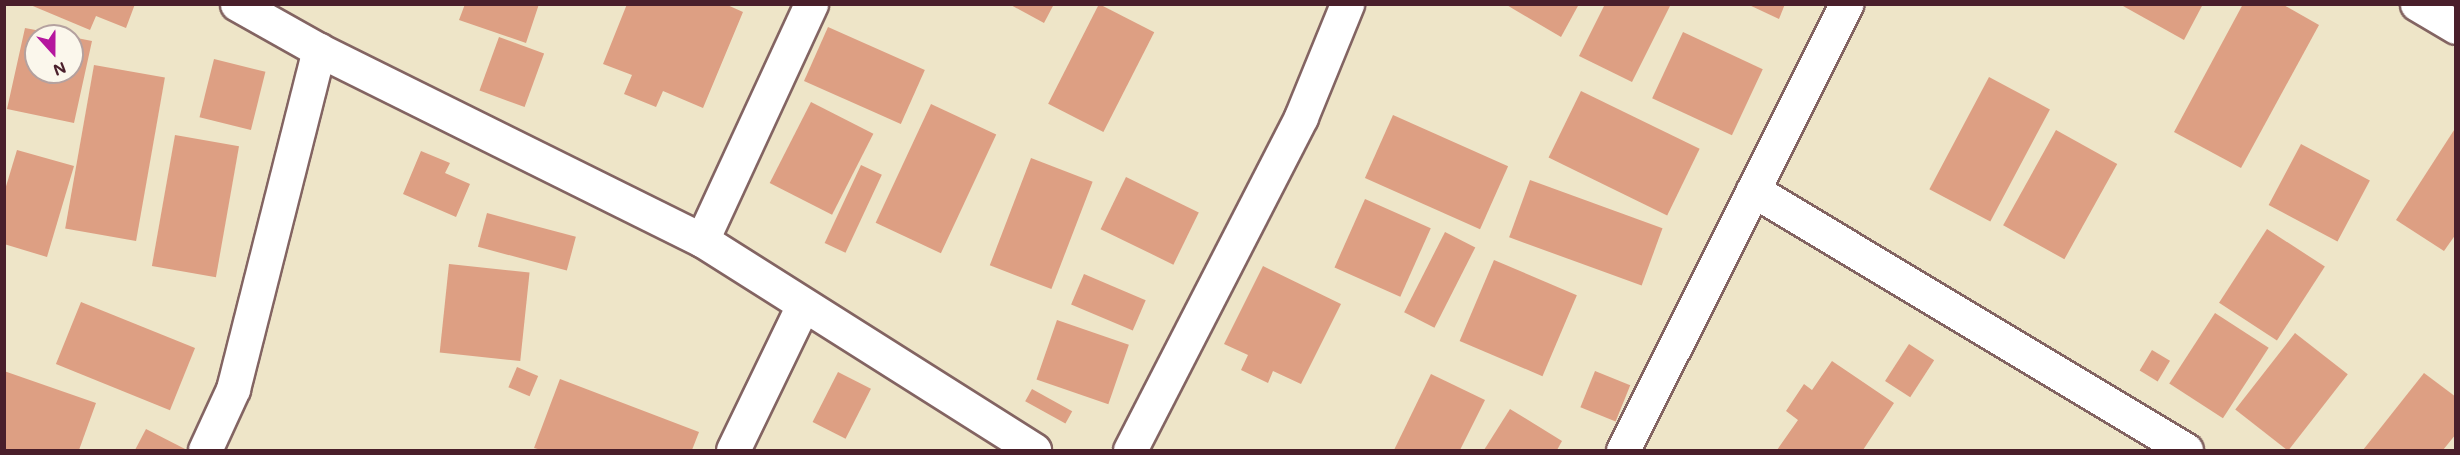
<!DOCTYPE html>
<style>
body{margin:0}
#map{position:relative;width:2460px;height:455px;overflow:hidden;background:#eee5c8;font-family:Mali,sans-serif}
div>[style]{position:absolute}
.building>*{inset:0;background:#dd9f83;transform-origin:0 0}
.roads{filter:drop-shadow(2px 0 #836462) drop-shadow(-2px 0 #836462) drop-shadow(0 2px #836462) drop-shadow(0 -2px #836462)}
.street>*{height:33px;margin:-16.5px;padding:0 16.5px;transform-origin:16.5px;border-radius:16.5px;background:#fff}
span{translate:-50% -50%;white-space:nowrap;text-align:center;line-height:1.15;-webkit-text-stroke:5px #fbf7ec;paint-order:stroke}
.frame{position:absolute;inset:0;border:6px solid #4a1f2b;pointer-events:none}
.north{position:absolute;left:24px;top:24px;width:60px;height:60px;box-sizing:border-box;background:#fbf7ec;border:2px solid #b4a19f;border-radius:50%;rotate:159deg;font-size:16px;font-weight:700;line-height:24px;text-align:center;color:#4a1f2b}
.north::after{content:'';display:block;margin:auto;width:21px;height:27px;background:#b5179e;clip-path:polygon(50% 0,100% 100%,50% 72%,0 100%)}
</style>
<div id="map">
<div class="building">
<div style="clip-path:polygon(28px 4px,135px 4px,126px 28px,96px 16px,90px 30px)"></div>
<div style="clip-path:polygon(465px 4px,539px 4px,526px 43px,459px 20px)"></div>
<div style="clip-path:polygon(627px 4px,725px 4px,743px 12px,703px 108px,663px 91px,656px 107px,624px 94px,632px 75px,603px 64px)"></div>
<div style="clip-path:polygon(1009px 4px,1054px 4px,1044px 23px)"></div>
<div style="left:1099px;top:4px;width:62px;height:112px;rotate:27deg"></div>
<div style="clip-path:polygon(1505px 4px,1579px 4px,1561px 37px)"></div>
<div style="clip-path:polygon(1605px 4px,1671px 4px,1632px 82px,1579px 56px)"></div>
<div style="clip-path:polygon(1747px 4px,1785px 4px,1779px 19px)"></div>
<div style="clip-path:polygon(2124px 4px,2203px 4px,2184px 40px,2123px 6px)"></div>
<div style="clip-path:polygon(2243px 4px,2282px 4px,2319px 25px,2241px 168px,2174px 132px)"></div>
<div style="left:828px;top:27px;width:106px;height:59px;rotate:24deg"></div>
<div style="clip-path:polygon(25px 28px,62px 35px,36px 36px,36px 72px,72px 72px,72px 37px,92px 41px,74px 123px,7px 109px)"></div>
<div style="left:1683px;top:32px;width:88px;height:73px;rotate:25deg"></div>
<div style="left:499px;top:37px;width:48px;height:57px;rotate:20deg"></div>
<div style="left:214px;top:59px;width:53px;height:60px;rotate:14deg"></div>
<div style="left:94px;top:65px;width:72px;height:166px;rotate:10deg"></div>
<div style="left:1989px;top:77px;width:69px;height:127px;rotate:28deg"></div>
<div style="left:1581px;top:91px;width:132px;height:74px;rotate:26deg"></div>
<div style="left:811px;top:102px;width:70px;height:91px;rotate:27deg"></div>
<div style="left:931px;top:104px;width:72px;height:131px;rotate:25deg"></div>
<div style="left:1393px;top:115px;width:126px;height:69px;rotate:24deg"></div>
<div style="clip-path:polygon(2456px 127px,2456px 234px,2444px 251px,2396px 220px)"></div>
<div style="left:2056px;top:130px;width:70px;height:109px;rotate:29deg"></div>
<div style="left:175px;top:135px;width:65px;height:133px;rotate:10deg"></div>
<div style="left:2301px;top:144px;width:78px;height:69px;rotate:28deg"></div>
<div style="clip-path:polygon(17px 150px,74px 166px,47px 257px,4px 244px,4px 193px)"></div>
<div style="clip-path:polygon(421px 151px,450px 163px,445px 173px,470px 184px,456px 217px,403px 194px)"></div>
<div style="left:1031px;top:158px;width:66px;height:115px;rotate:21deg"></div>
<div style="left:861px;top:165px;width:23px;height:86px;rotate:25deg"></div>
<div style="left:1126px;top:177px;width:81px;height:58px;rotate:26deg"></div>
<div style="left:1530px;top:180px;width:141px;height:61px;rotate:20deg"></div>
<div style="left:1365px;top:199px;width:72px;height:75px;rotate:24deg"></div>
<div style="left:487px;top:213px;width:92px;height:35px;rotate:15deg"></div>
<div style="left:2267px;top:229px;width:69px;height:88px;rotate:33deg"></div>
<div style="left:1445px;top:232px;width:34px;height:90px;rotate:27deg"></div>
<div style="left:1494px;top:260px;width:90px;height:88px;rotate:23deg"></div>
<div style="left:449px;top:264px;width:81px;height:89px;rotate:6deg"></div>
<div style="clip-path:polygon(1263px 266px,1341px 304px,1301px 384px,1273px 371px,1268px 383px,1241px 370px,1248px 355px,1224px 344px)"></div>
<div style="left:1084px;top:274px;width:67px;height:33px;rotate:23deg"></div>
<div style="left:81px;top:302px;width:123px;height:67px;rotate:22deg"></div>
<div style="left:2215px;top:313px;width:64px;height:84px;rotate:33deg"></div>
<div style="left:1057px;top:320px;width:76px;height:63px;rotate:19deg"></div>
<div style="left:2295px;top:333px;width:67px;height:97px;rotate:38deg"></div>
<div style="left:1909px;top:344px;width:30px;height:44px;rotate:33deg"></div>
<div style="left:2152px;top:350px;width:21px;height:24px;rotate:31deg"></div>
<div style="clip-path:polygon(1832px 361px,1894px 403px,1863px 450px,1777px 450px,1798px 420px,1786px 411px,1804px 384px,1812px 390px)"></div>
<div style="left:517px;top:367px;width:23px;height:22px;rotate:23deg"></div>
<div style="clip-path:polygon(4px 371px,96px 403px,79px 450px,4px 450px)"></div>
<div style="left:1595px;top:371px;width:38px;height:39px;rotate:22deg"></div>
<div style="left:838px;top:372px;width:37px;height:56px;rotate:27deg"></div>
<div style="clip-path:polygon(2424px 373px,2456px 397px,2456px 434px,2443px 450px,2363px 450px)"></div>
<div style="clip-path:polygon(1431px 374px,1485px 400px,1460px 450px,1394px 450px)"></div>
<div style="clip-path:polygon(560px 379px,699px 432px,692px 450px,541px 450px,534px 448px)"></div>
<div style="left:1032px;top:389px;width:46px;height:14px;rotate:29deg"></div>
<div style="clip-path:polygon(1510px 409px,1562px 441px,1557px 450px,1484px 450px)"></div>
<div style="clip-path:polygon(146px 429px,187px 450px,135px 450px)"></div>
</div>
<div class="roads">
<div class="street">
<div style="left:237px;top:4px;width:94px;rotate:29.3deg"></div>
<div style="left:319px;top:50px;width:428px;rotate:26.4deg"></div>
<div style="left:702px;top:240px;width:393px;rotate:32.3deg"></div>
<div style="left:2417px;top:4px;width:45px;rotate:30.5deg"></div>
<div style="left:1753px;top:190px;width:505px;rotate:30.98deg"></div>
<div style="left:702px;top:240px;width:260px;rotate:-65.2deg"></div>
<div style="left:205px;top:450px;width:67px;rotate:-65.3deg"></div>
<div style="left:233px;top:389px;width:350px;rotate:-75.8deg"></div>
<div style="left:733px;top:450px;width:161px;rotate:-64.2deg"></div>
<div style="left:1130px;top:450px;width:374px;rotate:-62.8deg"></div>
<div style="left:1301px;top:117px;width:122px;rotate:-67.8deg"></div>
<div style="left:1623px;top:450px;width:499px;rotate:-63.4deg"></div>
</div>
</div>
<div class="frame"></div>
<div class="north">N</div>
</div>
